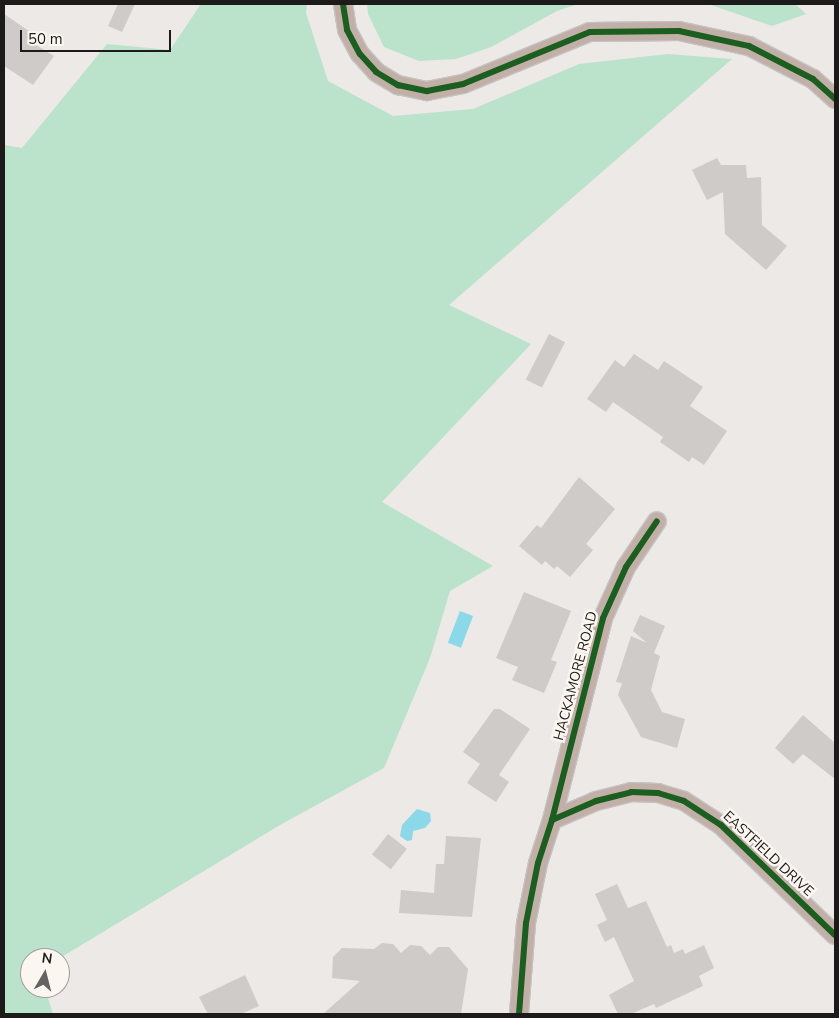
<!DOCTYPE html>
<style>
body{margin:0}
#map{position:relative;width:839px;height:1018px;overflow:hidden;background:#ece9e7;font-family:"Nunito Sans",sans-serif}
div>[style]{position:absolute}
.green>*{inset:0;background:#bbe2ca}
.water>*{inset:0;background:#8bd8e9;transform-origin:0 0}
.building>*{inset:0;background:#cecbc9;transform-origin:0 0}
.roads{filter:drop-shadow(1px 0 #c6c4c3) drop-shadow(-1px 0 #c6c4c3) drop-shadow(0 1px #c6c4c3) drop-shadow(0 -1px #c6c4c3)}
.minor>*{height:18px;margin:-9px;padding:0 9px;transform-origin:9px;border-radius:9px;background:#c1afa8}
.cycleway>*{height:6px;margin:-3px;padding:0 3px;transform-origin:3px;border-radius:3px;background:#1b5e20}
span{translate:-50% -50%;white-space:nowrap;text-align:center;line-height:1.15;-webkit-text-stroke:5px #fcf6f1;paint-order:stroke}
.street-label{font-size:14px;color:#1d1b19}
.frame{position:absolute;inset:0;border:5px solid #1d1b19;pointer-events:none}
.north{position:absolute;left:20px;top:948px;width:50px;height:50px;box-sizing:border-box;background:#fcf6f1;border:1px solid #a39e9b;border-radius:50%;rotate:8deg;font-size:14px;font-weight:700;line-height:20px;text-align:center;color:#1d1b19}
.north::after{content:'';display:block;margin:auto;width:18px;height:22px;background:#656361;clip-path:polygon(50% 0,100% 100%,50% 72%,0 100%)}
.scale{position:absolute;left:20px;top:30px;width:151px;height:22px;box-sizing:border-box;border:2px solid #1d1b19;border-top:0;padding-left:6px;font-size:15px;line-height:18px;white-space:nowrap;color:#1d1b19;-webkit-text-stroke:4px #fcf6f1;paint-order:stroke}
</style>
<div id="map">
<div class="green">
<div style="clip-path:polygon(201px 4px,307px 4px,306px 13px,328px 81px,393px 116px,473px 109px,579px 64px,668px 54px,732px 59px,449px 305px,531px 344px,382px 502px,493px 566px,450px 591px,430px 658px,384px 768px,280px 825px,60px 958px,30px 958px,30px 988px,45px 988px,53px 1014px,4px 1014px,4px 145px,22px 148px,107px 44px,170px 50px)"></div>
<div style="clip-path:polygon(367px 4px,578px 4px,557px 11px,491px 47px,456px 59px,419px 61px,384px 47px,368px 14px)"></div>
<div style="clip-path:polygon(708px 4px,795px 4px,806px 14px,772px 26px)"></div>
</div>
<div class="water">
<div style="left:460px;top:611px;width:14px;height:34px;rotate:21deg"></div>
<div style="clip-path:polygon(417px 809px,430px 813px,431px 821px,425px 828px,413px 831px,412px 840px,407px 841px,400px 836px,402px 825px)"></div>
</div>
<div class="building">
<div style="clip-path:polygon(118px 4px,135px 4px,122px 32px,108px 26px)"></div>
<div style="clip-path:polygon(4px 14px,32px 33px,28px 40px,54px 56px,33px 85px,4px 66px)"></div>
<div style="clip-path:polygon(717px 158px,721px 165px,746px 165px,747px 178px,761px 177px,762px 225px,787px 246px,766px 270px,725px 234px,723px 192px,707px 200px,692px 170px)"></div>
<div style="left:549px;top:334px;width:18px;height:51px;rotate:27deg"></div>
<div style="clip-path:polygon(634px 354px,658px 370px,664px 361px,703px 387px,690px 406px,727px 431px,704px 465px,692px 457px,689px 462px,660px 442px,663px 437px,613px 402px,606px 412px,587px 399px,615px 360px,624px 367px)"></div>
<div style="clip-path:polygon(579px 477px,615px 509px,586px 544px,593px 550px,570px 577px,557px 566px,554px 569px,545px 561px,542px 565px,519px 546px,537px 525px,541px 528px)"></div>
<div style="clip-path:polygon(524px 592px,571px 611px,551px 660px,557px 662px,544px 693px,512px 680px,518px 667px,496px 658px)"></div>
<div style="clip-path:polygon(640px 615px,665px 626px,654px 653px,660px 656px,651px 690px,662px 712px,685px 719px,677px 748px,641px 737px,618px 695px,622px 683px,616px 682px,631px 636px,647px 643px,633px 631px)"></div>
<div style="clip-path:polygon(494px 709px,500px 709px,530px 729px,499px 775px,509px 782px,496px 802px,467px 783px,480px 764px,463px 752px)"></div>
<div style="clip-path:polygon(803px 715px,835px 743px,835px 779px,803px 754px,793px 764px,775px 748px)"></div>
<div style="left:388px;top:834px;width:24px;height:26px;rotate:38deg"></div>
<div style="clip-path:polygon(446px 836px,481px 838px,472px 917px,399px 913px,401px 890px,434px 893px,436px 864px,444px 864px)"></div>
<div style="clip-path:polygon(617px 884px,628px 908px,646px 901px,667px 947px,671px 945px,674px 953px,683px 949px,685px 954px,704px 945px,714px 968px,699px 976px,703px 986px,656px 1008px,654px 1004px,631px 1014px,618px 1014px,609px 995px,634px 981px,614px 937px,605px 942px,597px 925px,607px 920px,595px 894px)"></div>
<div style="clip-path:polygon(382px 943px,393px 944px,401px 953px,410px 945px,421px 946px,430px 955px,438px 947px,449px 947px,468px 969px,461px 1014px,323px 1014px,360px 981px,332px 978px,333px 957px,342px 948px,374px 949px)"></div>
<div style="clip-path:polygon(245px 975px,259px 1006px,241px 1014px,208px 1014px,199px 997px)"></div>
</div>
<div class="roads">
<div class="minor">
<div style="left:343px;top:4px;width:26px;rotate:81deg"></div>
<div style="left:347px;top:30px;width:27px;rotate:62deg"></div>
<div style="left:360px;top:54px;width:24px;rotate:48deg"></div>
<div style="left:376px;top:72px;width:26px;rotate:31deg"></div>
<div style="left:398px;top:85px;width:30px;rotate:12deg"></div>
<div style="left:427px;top:91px;width:37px;rotate:-11deg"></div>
<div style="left:463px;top:84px;width:137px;rotate:-22.3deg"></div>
<div style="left:590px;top:32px;width:89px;rotate:-0.6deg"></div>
<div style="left:679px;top:31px;width:72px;rotate:12.1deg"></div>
<div style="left:749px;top:46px;width:72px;rotate:27.3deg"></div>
<div style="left:813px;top:79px;width:30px;rotate:42deg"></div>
<div style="left:552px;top:820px;width:48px;rotate:-23.4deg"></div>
<div style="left:596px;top:801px;width:36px;rotate:-14deg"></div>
<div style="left:631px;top:792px;width:27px;rotate:2deg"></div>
<div style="left:658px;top:793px;width:27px;rotate:17deg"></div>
<div style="left:684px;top:801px;width:44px;rotate:33deg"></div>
<div style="left:721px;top:825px;width:158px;rotate:44deg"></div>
<div style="left:519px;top:1014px;width:91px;rotate:-85.6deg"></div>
<div style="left:526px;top:923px;width:61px;rotate:-78.7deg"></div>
<div style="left:538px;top:863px;width:45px;rotate:-72deg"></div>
<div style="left:552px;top:820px;width:208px;rotate:-75.8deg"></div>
<div style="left:603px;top:618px;width:56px;rotate:-65.7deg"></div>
<div style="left:626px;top:567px;width:55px;rotate:-56deg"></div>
</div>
</div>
<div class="cycleway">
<div style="left:343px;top:4px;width:26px;rotate:81deg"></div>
<div style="left:347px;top:30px;width:27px;rotate:62deg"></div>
<div style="left:360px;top:54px;width:24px;rotate:48deg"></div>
<div style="left:376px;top:72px;width:26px;rotate:31deg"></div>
<div style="left:398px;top:85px;width:30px;rotate:12deg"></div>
<div style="left:427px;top:91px;width:37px;rotate:-11deg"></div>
<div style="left:463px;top:84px;width:137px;rotate:-22.3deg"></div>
<div style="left:590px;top:32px;width:89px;rotate:-0.6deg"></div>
<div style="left:679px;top:31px;width:72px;rotate:12.1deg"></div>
<div style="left:749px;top:46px;width:72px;rotate:27.3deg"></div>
<div style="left:813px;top:79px;width:30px;rotate:42deg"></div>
<div style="left:552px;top:820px;width:48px;rotate:-23.4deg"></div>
<div style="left:596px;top:801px;width:36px;rotate:-14deg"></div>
<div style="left:631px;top:792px;width:27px;rotate:2deg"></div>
<div style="left:658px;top:793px;width:27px;rotate:17deg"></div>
<div style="left:684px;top:801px;width:44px;rotate:33deg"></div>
<div style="left:721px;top:825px;width:158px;rotate:44deg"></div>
<div style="left:519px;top:1014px;width:91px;rotate:-85.6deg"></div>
<div style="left:526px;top:923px;width:61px;rotate:-78.7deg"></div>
<div style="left:538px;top:863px;width:45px;rotate:-72deg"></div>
<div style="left:552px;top:820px;width:208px;rotate:-75.8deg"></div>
<div style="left:603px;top:618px;width:56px;rotate:-65.7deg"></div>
<div style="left:626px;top:567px;width:55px;rotate:-56deg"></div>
</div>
<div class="street-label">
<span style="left:576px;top:676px;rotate:-75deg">HACKAMORE ROAD</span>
<span style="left:768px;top:854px;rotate:43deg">EASTFIELD DRIVE</span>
</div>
<div class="frame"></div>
<div class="north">N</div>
<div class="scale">50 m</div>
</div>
